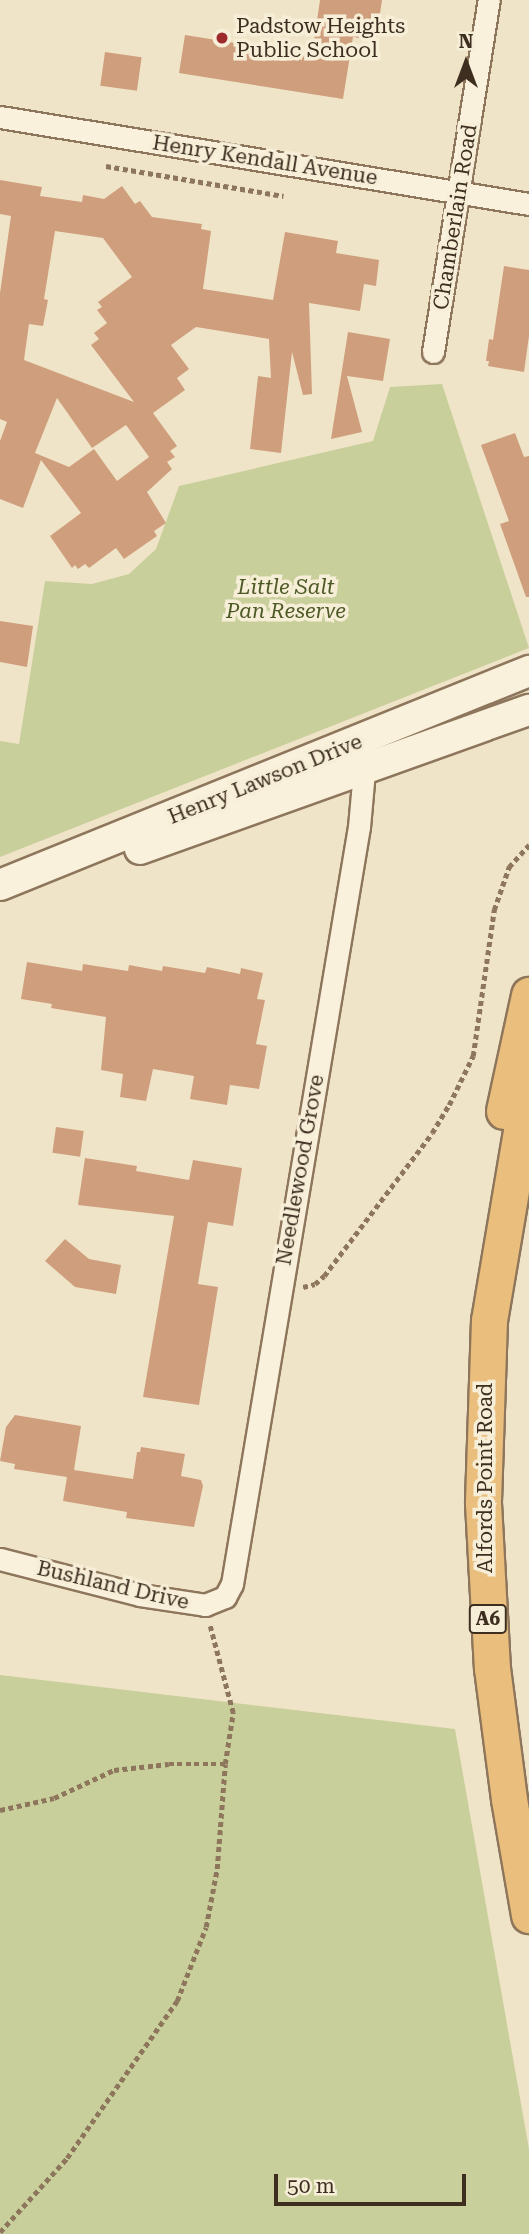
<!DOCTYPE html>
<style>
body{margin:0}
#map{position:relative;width:529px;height:2234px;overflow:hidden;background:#f0e4c8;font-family:"Roboto Serif",serif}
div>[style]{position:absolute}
.green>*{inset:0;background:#c9cf9b}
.building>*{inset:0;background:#cf9f7d;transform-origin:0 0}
.path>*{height:4.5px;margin-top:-2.25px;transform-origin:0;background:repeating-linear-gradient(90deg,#8d765c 0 5px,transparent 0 8.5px)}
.roads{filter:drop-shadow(2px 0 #8d765c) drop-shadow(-2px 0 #8d765c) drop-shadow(0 2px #8d765c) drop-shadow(0 -2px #8d765c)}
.minor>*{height:21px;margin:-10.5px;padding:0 10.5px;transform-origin:10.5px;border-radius:10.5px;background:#faf1dc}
.secondary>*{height:30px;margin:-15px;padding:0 15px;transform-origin:15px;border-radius:15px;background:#faf1dc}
.trunk>*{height:35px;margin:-17.5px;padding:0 17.5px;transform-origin:17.5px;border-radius:17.5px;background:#eabe7c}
.dots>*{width:19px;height:19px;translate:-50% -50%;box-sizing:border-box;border:4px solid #f7eed8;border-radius:50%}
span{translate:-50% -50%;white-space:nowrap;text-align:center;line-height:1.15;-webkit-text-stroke:7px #f7eed8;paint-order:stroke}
.shield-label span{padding:2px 5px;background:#f7eed8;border:2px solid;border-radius:5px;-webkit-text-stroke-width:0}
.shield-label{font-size:19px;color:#3d2e20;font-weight:700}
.poi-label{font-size:21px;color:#3d2e20}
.left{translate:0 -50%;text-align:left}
.street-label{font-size:21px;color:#3d2e20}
.park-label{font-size:21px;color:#4d5a26;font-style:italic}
.north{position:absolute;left:431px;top:28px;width:70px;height:70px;-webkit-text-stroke:5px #f7eed8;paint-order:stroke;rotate:0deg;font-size:19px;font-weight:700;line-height:28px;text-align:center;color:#3d2e20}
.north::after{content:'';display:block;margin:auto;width:24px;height:32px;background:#3d2e20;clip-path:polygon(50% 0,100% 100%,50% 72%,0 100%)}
.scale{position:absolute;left:274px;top:2174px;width:192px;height:32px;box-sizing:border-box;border:4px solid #3d2e20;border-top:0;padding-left:9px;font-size:21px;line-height:24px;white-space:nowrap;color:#3d2e20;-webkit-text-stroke:5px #f7eed8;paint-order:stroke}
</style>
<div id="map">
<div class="green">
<div style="clip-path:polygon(442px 384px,529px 648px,0 857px,0 741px,19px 744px,45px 581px,92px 584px,129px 574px,156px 549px,179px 486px,373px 441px,390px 387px)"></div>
<div style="clip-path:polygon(0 1675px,455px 1729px,529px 2149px,529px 2234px,0 2234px)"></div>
</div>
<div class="building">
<div style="clip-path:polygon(320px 0,382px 0,376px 41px,353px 37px,343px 99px,179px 73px,185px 35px,312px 55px)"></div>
<div style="left:105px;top:52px;width:37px;height:34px;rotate:8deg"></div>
<div style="clip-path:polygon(evenodd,0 180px,42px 187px,40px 196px,82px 202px,83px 195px,104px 199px,122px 186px,135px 204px,140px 201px,152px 217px,202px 224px,201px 229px,211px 231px,203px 289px,273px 300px,285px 232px,338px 241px,336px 253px,379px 260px,376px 286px,364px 284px,360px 311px,309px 303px,312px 394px,303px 395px,292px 352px,281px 453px,250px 449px,258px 376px,271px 378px,269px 339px,196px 327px,171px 345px,189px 369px,177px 378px,185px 390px,153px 413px,177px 446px,170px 451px,175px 457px,167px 462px,172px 469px,147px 492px,166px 523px,154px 531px,157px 536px,124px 559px,116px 548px,89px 568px,85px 564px,78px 569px,75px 565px,72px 568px,50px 536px,81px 513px,41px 460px,23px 508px,0 499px,0 441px,7px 422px,0 419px,0 293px,11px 216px,0 214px,0 180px,55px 231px,103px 238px,132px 277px,98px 302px,102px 307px,97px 310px,107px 323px,94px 333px,99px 339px,91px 345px,134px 402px,24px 360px,29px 324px,43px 326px,48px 300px,44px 299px,55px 231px,0 180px,57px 398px,92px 448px,126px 425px,149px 457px,117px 481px,94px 449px,69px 467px,35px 453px,57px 398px)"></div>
<div style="clip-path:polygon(504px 266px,529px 270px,529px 336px,524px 372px,488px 366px,489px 361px,486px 361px,489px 339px,493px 340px)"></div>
<div style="clip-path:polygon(348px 332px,390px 339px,383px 381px,347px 376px,362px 432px,331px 439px)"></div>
<div style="clip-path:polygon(515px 433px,524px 457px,529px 456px,529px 597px,526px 597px,500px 524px,509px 521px,481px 445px)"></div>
<div style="clip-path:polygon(0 621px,33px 626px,27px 667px,0 662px)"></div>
<div style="clip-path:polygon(27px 962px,82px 971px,83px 964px,128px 971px,129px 965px,162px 971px,163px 966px,205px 973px,207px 967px,240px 974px,241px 968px,263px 973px,257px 999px,265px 1000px,256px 1044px,267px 1046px,259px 1089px,230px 1085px,227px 1105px,190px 1099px,194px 1076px,153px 1069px,146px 1101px,120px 1097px,123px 1074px,101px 1070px,106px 1017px,51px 1008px,52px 1004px,21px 999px)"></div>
<div style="left:56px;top:1127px;width:28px;height:26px;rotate:8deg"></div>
<div style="clip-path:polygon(85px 1158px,137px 1166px,136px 1171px,189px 1180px,193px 1160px,242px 1168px,233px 1226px,208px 1222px,198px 1284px,218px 1287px,199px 1405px,143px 1397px,174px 1216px,78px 1205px)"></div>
<div style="clip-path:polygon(65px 1239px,89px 1259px,121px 1265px,116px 1294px,75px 1287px,45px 1261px)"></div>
<div style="clip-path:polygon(15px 1415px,81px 1426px,74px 1470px,133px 1479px,137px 1452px,140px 1452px,141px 1447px,185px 1454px,181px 1476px,201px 1480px,203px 1486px,194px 1527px,126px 1518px,127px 1512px,63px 1501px,67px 1477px,14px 1469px,15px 1464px,0 1461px,6px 1427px)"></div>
</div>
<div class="path">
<div style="left:106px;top:166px;width:180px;rotate:9.6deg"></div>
<div style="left:303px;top:1287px;width:12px;rotate:-14deg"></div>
<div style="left:315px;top:1284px;width:12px;rotate:-42deg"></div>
<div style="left:324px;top:1276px;width:179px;rotate:-52.9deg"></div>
<div style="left:432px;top:1133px;width:33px;rotate:-59deg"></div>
<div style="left:449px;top:1105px;width:55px;rotate:-63.9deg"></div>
<div style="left:473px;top:1056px;width:148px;rotate:-81.8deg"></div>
<div style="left:494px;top:910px;width:46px;rotate:-70.8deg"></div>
<div style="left:509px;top:867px;width:30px;rotate:-48deg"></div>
<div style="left:0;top:1810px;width:55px;rotate:-12.5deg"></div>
<div style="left:54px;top:1798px;width:66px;rotate:-25deg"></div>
<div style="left:114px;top:1770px;width:55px;rotate:-6.2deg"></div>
<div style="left:169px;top:1764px;width:56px"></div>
<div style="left:0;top:2232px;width:100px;rotate:-47.8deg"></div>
<div style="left:67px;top:2158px;width:192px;rotate:-55deg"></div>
<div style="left:177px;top:2001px;width:79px;rotate:-68.6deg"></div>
<div style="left:206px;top:1927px;width:59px;rotate:-79.3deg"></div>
<div style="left:217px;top:1869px;width:105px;rotate:-85.6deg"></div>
<div style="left:225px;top:1764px;width:52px;rotate:-81.1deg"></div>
<div style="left:233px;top:1713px;width:90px;rotate:-104.8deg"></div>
</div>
<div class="roads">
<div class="minor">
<div style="left:0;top:117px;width:536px;rotate:9.34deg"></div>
<div style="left:433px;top:352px;width:356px;rotate:-81deg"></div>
<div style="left:0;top:1559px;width:145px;rotate:14.4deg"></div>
<div style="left:140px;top:1595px;width:66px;rotate:8.7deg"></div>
<div style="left:205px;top:1605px;width:22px;rotate:-22deg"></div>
<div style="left:225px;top:1597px;width:15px;rotate:-62deg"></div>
<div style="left:232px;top:1584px;width:768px;rotate:-80.48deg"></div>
<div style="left:359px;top:827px;width:56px;rotate:-84.9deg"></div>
<div style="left:364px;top:771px;width:12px;rotate:-110deg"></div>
</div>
<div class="secondary">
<div style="left:140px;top:849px;width:413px;rotate:-19.7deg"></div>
<div style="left:0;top:885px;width:571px;rotate:-22.03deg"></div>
</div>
<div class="trunk">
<div style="left:529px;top:1084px;width:239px;rotate:99.6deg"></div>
<div style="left:489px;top:1320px;width:183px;rotate:91.9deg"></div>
<div style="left:483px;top:1503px;width:165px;rotate:86.9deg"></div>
<div style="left:492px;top:1668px;width:132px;rotate:82.6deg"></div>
<div style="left:509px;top:1799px;width:118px;rotate:80.2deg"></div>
<div style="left:504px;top:1111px;width:119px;rotate:-77.8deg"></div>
</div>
</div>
<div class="dots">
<div style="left:222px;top:38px;background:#9e2a2b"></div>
</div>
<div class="shield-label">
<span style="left:488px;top:1619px">A6</span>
</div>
<div class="poi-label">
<span class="left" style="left:236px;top:38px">Padstow Heights<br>Public School</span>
</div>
<div class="street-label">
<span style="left:265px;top:160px;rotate:9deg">Henry Kendall Avenue</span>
<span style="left:455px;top:217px;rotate:-81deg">Chamberlain Road</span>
<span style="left:265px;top:779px;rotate:-22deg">Henry Lawson Drive</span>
<span style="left:300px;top:1170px;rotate:-80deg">Needlewood Grove</span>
<span style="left:485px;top:1478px;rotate:-90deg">Alfords Point Road</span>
<span style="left:113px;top:1585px;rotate:13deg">Bushland Drive</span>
</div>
<div class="park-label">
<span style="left:286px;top:599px">Little Salt<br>Pan Reserve</span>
</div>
<div class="north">N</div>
<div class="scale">50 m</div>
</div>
